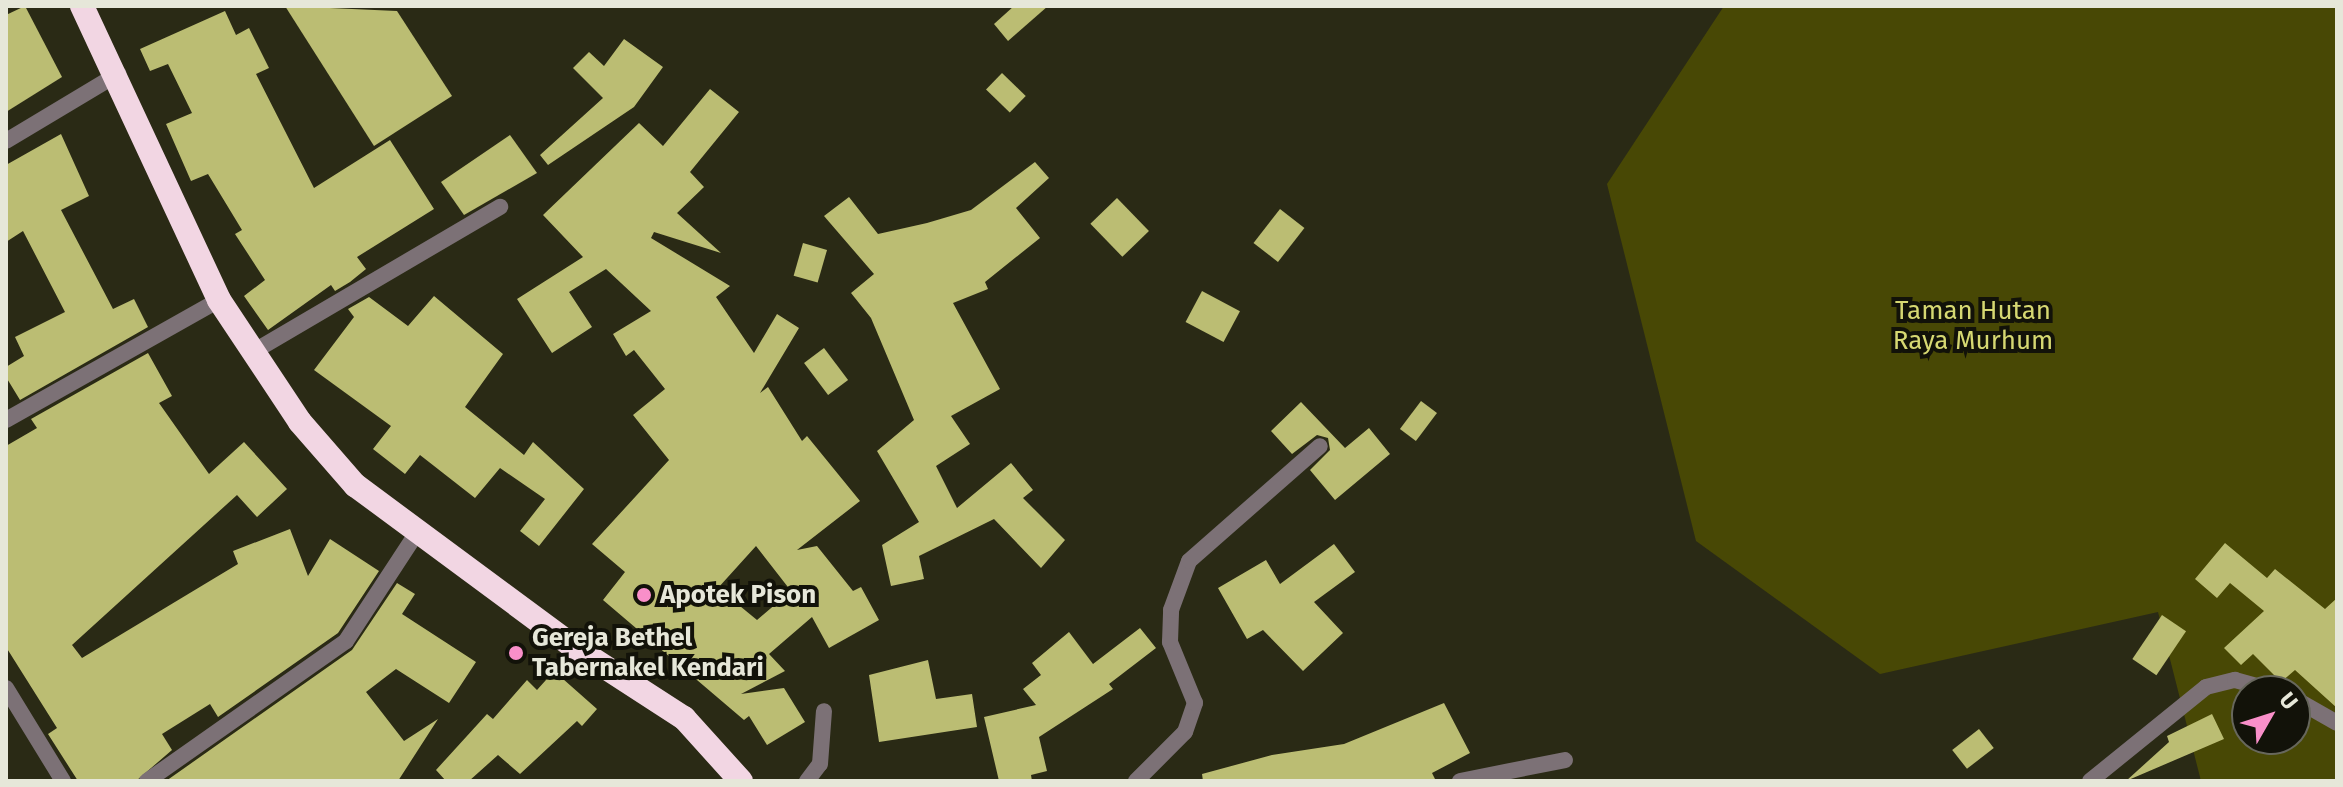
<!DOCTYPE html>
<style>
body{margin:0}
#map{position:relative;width:2343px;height:787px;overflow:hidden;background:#2a2a15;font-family:"Fira Sans",sans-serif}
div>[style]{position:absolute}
.green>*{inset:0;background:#484805}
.building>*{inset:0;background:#bbbd73;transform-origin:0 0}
.street>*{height:16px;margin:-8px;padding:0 8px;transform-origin:8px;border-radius:8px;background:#7c7176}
.highway>*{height:24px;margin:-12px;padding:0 12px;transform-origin:12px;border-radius:12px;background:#f2d6e3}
.dots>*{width:22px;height:22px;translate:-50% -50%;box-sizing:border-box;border:4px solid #121209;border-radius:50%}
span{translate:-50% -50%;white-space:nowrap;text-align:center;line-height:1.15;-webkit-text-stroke:8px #121209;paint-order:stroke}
.park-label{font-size:26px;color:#d6d872}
.poi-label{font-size:26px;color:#e6e7d9;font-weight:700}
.left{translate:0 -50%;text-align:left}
.frame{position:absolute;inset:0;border:8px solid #e6e7d9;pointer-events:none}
.north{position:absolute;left:2231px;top:675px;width:80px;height:80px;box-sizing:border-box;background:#121209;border:2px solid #67675c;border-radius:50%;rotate:51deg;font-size:22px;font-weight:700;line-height:32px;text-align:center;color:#e6e7d9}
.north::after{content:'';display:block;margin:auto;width:28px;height:36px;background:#f98fc9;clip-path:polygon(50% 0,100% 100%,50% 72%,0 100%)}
</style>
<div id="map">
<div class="green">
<div style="clip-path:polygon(evenodd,1724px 6px,2337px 6px,2337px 781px,2201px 781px,2158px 612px,1880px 674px,1696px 541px,1607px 184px,1724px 6px,2247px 691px,2295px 691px,2295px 739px,2247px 739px,2247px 691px)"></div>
</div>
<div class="building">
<div style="clip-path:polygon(25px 6px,62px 77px,6px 112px,6px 15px)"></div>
<div style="clip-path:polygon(285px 6px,397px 11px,452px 96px,374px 146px)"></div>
<div style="clip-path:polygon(1014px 6px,1048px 6px,1008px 41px,994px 24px)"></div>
<div style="clip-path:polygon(225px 11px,236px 35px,249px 28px,269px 68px,256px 74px,314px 188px,390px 140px,434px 209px,357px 257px,366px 269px,350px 282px,335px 291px,331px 285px,268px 330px,244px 296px,265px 280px,235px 234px,242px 230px,208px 174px,191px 181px,166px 124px,192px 113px,168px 64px,150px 71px,140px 49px)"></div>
<div style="clip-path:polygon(624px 39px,663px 67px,634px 107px,548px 165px,540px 155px,603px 98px,573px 68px,589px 52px,604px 66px)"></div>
<div style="left:1002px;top:73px;width:33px;height:23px;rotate:44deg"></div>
<div style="clip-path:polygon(evenodd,710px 89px,739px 112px,690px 172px,704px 187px,677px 213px,721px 253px,654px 232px,651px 238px,730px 286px,716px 297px,754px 353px,777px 314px,799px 328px,760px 393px,768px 387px,802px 441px,807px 436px,860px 501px,797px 550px,817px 546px,853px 591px,861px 587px,879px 620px,829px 648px,812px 617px,769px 654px,785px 671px,741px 694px,784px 688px,805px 722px,767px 745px,749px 716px,744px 720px,603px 600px,625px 572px,592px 544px,669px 460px,633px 415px,665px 389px,634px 350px,626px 356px,613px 334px,651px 311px,606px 269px,569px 292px,592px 327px,552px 353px,517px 299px,583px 257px,543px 215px,639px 123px,663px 146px,710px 89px,756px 546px,791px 591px,757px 620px,718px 588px,756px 546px)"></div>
<div style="clip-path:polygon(61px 134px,89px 196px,61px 210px,113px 309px,134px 299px,148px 327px,20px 400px,6px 377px,6px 367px,24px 356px,15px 337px,65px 312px,23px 231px,6px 242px,6px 165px)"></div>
<div style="clip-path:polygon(510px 135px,537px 173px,464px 215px,441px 182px)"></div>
<div style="clip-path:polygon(1035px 162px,1049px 178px,1016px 208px,1040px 238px,985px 282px,988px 289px,953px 303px,1000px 389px,951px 416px,970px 444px,936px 466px,957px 508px,1011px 463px,1033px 490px,1023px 498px,1065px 540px,1041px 568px,994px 519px,919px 556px,924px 579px,891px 586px,882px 545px,919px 522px,877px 451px,914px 420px,871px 318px,851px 293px,874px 274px,824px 216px,849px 197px,878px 234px,927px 223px,971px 210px)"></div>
<div style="left:1117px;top:198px;width:46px;height:37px;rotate:46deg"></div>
<div style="left:1280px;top:209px;width:31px;height:43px;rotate:38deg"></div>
<div style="left:803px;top:243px;width:25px;height:34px;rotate:16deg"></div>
<div style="left:1202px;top:291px;width:43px;height:35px;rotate:28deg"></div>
<div style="clip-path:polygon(434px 296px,503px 354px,465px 407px,524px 455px,533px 442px,584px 489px,539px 546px,520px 531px,545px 499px,500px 468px,475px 498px,420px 455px,405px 474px,373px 449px,391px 426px,314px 370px,354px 317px,348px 309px,369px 297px,408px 326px)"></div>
<div style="left:824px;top:348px;width:40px;height:25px;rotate:53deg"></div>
<div style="clip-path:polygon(148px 353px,172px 396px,159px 403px,209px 474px,244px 442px,287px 489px,257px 517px,237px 495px,72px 645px,82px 658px,238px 564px,233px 551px,290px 529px,308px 576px,330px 539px,379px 571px,338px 633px,218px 717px,210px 704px,162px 734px,172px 750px,136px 781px,78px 781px,48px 734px,57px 728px,6px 647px,6px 446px,37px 428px,31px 419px)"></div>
<div style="left:1421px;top:401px;width:20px;height:35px;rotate:37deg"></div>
<div style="clip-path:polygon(1301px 402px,1345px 448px,1369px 428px,1390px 454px,1335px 500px,1310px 470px,1330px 450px,1328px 438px,1317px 435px,1292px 454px,1271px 431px)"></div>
<div style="clip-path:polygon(2225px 543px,2267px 578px,2275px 569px,2325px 609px,2337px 598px,2337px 708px,2295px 670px,2281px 682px,2253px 654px,2241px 665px,2224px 648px,2264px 611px,2230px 583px,2217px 598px,2195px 579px)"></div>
<div style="clip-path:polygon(1334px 544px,1355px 572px,1314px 602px,1343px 633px,1303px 671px,1263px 630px,1247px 639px,1218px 588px,1266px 560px,1280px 584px)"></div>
<div style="clip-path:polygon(397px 583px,415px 594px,402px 614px,476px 662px,449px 703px,396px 669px,366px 692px,404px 741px,438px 719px,398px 781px,166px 781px,352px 650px)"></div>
<div style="left:2162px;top:615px;width:29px;height:53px;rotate:34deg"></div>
<div style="clip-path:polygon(1140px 628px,1156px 648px,1109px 684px,1113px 689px,1039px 737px,1047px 771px,1031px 775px,1032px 781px,999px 781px,984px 717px,1036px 705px,1023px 689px,1041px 675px,1032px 663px,1069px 632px,1093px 664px)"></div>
<div style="clip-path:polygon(928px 660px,936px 699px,972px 694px,977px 727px,879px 742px,869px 675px)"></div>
<div style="clip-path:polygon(554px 671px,597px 709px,582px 726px,577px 721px,520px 774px,498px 755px,469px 781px,446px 781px,436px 770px,487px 714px,493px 719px,527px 680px,537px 690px)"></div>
<div style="clip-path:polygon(1444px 703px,1470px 753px,1432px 773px,1436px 781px,1203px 781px,1202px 774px,1272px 755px,1344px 744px)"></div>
<div style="clip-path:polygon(2212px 714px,2224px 739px,2126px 781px,2169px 742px,2167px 736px)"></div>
<div style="left:1979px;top:729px;width:24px;height:34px;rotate:52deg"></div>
</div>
<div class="street">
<div style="left:6px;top:141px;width:131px;rotate:-30.9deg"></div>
<div style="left:251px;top:353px;width:289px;rotate:-30.4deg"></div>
<div style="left:6px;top:420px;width:244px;rotate:-29.4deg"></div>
<div style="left:6px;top:688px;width:109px;rotate:58.5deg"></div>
<div style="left:2295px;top:699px;width:48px;rotate:29.7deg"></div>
<div style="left:147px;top:781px;width:243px;rotate:-35.1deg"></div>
<div style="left:346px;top:641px;width:128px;rotate:-56.8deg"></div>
<div style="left:807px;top:781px;width:21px;rotate:-53deg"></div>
<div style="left:820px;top:764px;width:53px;rotate:-85.7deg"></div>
<div style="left:1136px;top:781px;width:69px;rotate:-45deg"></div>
<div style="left:1185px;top:732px;width:31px;rotate:-71deg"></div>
<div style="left:1195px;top:703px;width:66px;rotate:-112.3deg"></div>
<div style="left:1170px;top:642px;width:32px;rotate:-88deg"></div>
<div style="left:1171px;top:610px;width:52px;rotate:-69.8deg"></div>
<div style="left:1189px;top:561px;width:174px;rotate:-41.3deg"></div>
<div style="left:1460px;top:781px;width:107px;rotate:-11.3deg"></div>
<div style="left:2090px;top:781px;width:149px;rotate:-39deg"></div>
<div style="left:2206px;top:687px;width:30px;rotate:-14deg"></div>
<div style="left:2235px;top:680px;width:41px;rotate:15.4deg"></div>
</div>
<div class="highway">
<div style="left:82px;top:6px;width:324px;rotate:65deg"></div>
<div style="left:219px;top:300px;width:146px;rotate:56.4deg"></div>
<div style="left:300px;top:422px;width:84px;rotate:48.9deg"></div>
<div style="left:355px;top:485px;width:269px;rotate:36.5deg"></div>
<div style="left:571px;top:645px;width:135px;rotate:32.9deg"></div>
<div style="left:684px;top:718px;width:85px;rotate:47.9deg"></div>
</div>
<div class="dots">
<div style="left:644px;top:595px;background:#f98fc9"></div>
<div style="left:516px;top:653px;background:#f98fc9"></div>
</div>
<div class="park-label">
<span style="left:1973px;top:326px">Taman Hutan<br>Raya Murhum</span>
</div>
<div class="poi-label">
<span class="left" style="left:660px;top:595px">Apotek Pison</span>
<span class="left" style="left:532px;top:653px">Gereja Bethel<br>Tabernakel Kendari</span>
</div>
<div class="frame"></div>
<div class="north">U</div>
</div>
